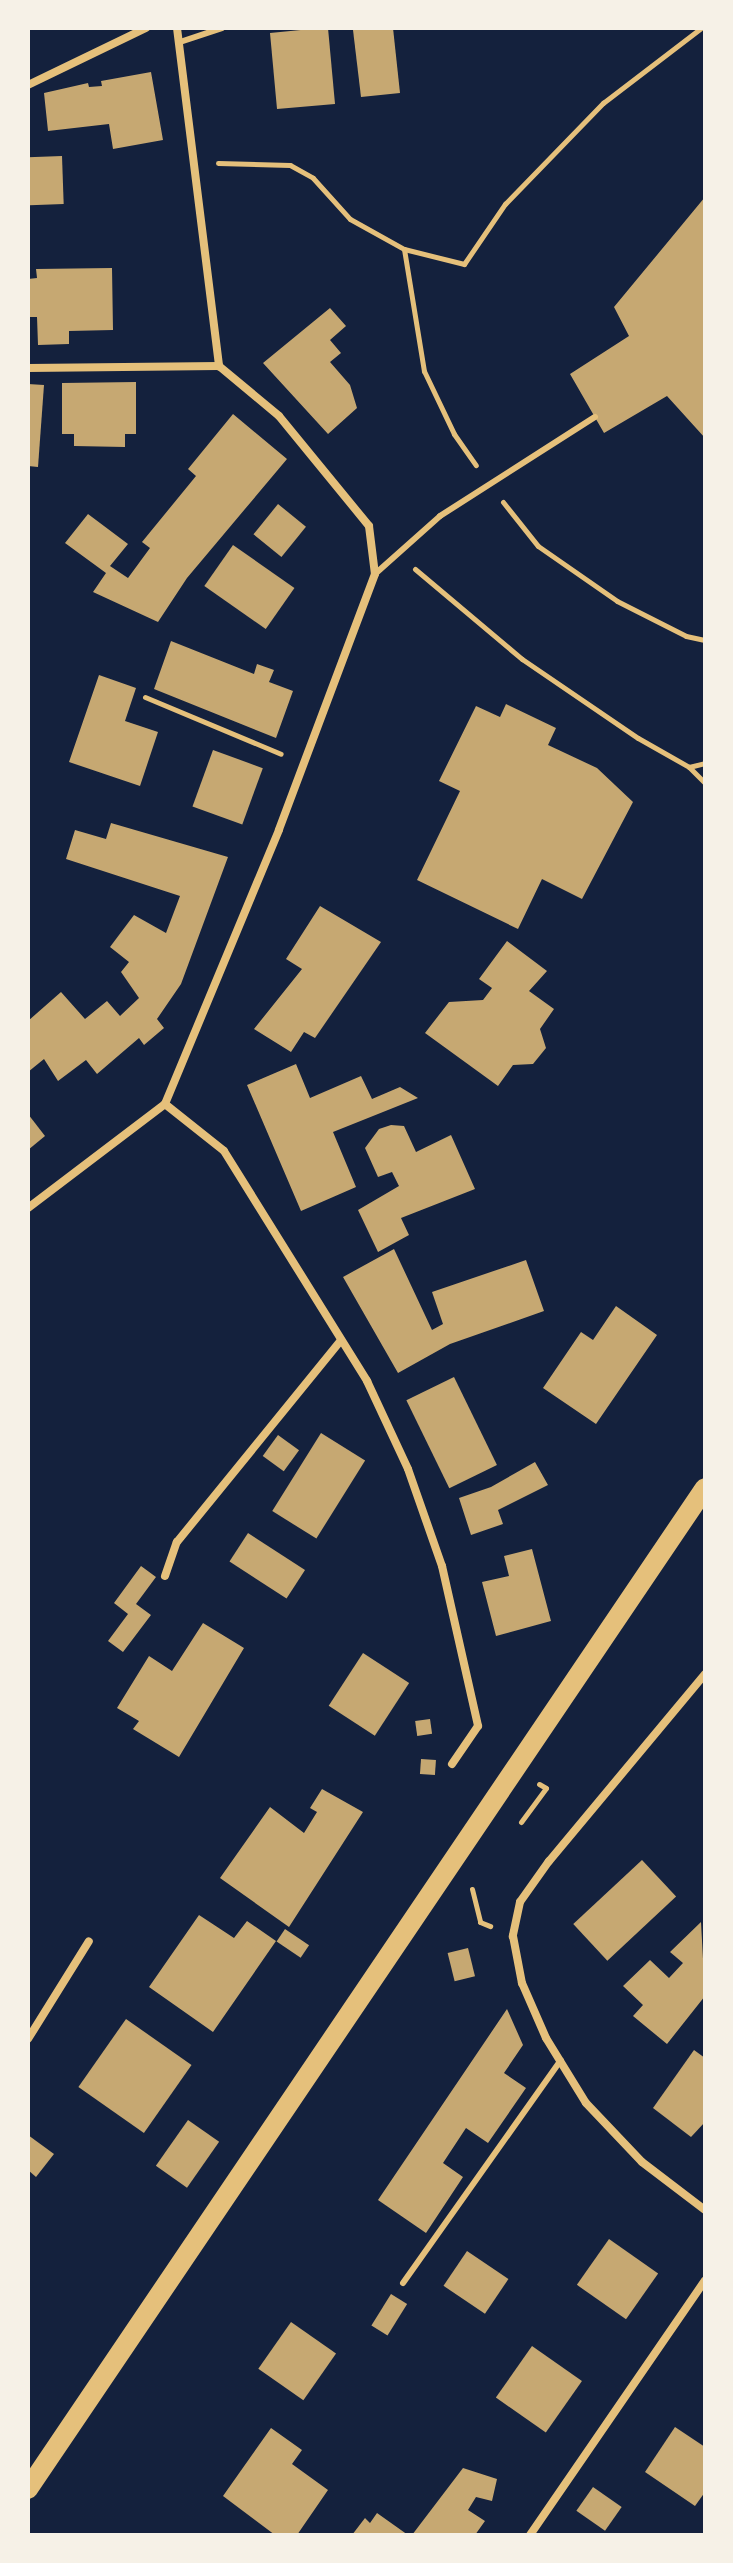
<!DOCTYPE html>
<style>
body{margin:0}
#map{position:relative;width:733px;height:2563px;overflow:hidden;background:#14213d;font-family:Roboto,sans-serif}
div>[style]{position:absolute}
.building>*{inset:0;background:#c6a872;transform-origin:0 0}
.path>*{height:5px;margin:-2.5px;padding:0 2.5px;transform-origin:2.5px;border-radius:2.5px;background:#e5c07b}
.service>*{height:6px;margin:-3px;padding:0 3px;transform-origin:3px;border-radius:3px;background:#e5c07b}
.minor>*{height:8px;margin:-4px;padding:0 4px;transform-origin:4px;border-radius:4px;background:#e5c07b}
.primary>*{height:20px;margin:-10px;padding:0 10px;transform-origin:10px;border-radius:10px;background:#e5c07b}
span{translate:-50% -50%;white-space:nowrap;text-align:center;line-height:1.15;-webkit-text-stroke:8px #f6f1e7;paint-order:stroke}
.frame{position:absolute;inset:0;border:30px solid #f6f1e7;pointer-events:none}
</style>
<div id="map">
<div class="building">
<div style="clip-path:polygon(321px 28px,328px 28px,335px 104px,277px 109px,270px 33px)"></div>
<div style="clip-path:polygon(371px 28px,393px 28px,400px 93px,361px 97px,353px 30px)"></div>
<div style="clip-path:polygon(151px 72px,163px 140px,113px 149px,109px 124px,48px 131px,44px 93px,88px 83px,89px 87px,102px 86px,101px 81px)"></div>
<div style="left:62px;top:156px;width:48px;height:34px;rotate:88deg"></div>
<div style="clip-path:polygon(705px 197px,705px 438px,667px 396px,604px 433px,570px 374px,629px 336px,614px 307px)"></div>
<div style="clip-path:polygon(112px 268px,113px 330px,69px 331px,69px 344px,38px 345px,37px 317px,28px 317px,28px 279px,37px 278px,36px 269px)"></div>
<div style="clip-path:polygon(330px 308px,346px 326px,330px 340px,341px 353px,330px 362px,350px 385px,357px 408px,328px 434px,263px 363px)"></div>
<div style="clip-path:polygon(136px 382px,136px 434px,125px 434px,125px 447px,74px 446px,74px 434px,62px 434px,62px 383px)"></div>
<div style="clip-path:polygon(28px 384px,44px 385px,38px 467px,28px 466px)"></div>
<div style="clip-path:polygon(233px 414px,287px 459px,187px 578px,158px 622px,93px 592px,106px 573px,65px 543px,88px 514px,128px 544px,110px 566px,128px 578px,150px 548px,142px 542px,196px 476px,188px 469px)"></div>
<div style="left:278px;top:504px;width:36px;height:39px;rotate:39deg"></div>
<div style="left:233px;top:545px;width:75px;height:50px;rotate:35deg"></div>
<div style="clip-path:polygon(171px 641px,254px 674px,257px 664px,274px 670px,269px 682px,293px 691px,276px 738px,154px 689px)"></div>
<div style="clip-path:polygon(99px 675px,136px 688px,125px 721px,158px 732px,140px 786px,69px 762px)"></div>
<div style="clip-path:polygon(506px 704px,556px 728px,548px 745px,597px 768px,633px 802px,582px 899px,542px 879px,518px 929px,417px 880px,460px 791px,439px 781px,476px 706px,500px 717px)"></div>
<div style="left:213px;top:750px;width:53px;height:60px;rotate:20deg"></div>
<div style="clip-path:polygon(111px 823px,228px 857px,181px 984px,157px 1019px,164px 1028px,144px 1045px,139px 1038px,97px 1074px,86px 1060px,58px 1081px,44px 1059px,28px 1072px,28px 1021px,61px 992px,85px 1019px,107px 1001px,120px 1016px,139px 998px,121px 972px,129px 962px,110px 947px,134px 915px,166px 933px,180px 896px,66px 859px,75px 830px,106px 839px)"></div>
<div style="clip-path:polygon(320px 906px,381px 942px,315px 1038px,304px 1032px,291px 1052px,254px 1029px,302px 969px,286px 959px)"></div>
<div style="clip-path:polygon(507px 941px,547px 971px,529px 991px,554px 1009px,540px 1029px,546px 1048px,533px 1064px,513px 1065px,498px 1086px,425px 1033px,449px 1002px,483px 1000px,492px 988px,479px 979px)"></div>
<div style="clip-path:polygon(296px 1064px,310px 1098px,361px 1076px,372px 1099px,400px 1087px,418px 1098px,333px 1132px,356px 1187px,301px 1211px,247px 1085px)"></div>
<div style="clip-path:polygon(28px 1114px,45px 1136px,28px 1150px)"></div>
<div style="clip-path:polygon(391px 1125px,404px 1126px,416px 1152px,451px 1135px,475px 1189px,401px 1218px,409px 1235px,378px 1252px,358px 1210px,399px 1186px,392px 1172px,378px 1177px,365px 1148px,379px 1129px)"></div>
<div style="clip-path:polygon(394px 1249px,432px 1330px,443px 1324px,432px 1292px,526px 1260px,544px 1311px,450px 1344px,398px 1373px,343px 1277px)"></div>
<div style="clip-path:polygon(616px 1306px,657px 1335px,596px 1424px,543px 1388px,581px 1332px,593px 1340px)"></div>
<div style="left:454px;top:1377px;width:98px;height:53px;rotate:64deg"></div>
<div style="left:321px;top:1433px;width:52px;height:92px;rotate:32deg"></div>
<div style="left:278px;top:1435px;width:26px;height:26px;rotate:36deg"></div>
<div style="clip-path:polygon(535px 1462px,548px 1485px,498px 1510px,503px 1524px,471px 1535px,459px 1498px,491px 1487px)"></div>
<div style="left:248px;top:1533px;width:68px;height:34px;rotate:33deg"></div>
<div style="clip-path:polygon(532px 1549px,551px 1621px,496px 1636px,482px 1582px,509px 1576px,504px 1556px)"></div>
<div style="clip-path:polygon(141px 1566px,156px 1577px,136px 1604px,151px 1615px,123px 1652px,108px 1641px,128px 1614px,114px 1603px)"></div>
<div style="clip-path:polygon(203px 1623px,244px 1648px,179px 1757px,133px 1729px,139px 1721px,117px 1708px,149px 1656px,172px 1671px)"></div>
<div style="left:363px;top:1653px;width:55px;height:63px;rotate:33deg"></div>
<div style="left:430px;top:1719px;width:15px;height:15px;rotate:82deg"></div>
<div style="left:421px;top:1759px;width:15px;height:15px;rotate:4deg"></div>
<div style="clip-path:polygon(322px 1789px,363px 1812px,289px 1927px,220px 1878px,270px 1807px,304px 1833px,317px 1812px,310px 1808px)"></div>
<div style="left:642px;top:1860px;width:50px;height:94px;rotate:47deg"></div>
<div style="clip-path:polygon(199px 1915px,234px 1938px,247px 1921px,276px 1941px,213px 2032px,149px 1987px)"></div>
<div style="clip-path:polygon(701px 1922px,705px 1996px,667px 2044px,633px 2016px,643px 2005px,623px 1986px,650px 1960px,669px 1978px,683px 1963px,670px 1952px)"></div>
<div style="left:285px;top:1929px;width:29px;height:15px;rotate:34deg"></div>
<div style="left:468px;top:1948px;width:29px;height:21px;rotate:76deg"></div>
<div style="clip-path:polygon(507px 2009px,523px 2045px,504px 2073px,526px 2088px,488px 2143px,466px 2128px,443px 2163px,463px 2177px,426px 2233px,378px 2200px)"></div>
<div style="left:126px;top:2019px;width:80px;height:83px;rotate:35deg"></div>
<div style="clip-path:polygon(694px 2050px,705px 2058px,705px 2122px,691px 2137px,653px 2108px)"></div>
<div style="left:188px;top:2120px;width:38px;height:56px;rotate:35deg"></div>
<div style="clip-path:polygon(28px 2135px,54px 2154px,36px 2177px,28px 2170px)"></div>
<div style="left:609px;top:2239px;width:60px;height:56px;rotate:35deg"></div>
<div style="left:467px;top:2251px;width:50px;height:42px;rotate:34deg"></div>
<div style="left:391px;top:2294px;width:19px;height:37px;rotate:32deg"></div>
<div style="left:291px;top:2322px;width:55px;height:57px;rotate:35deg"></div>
<div style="left:532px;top:2346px;width:61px;height:63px;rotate:35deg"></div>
<div style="clip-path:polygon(675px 2427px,705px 2447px,705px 2492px,695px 2506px,645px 2472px)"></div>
<div style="clip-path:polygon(271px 2428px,302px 2450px,292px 2464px,328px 2490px,297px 2535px,275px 2535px,223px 2496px)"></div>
<div style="clip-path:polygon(463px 2468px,497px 2479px,492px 2501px,476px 2497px,468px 2510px,485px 2521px,475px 2535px,412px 2535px)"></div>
<div style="left:593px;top:2487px;width:35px;height:29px;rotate:35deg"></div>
<div style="clip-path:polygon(377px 2513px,408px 2535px,352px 2535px,365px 2518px,370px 2523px)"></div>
</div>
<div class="path">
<div style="left:218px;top:163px;width:72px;rotate:1.6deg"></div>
<div style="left:290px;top:165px;width:26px;rotate:29deg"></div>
<div style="left:313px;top:178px;width:55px;rotate:47.9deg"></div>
<div style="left:350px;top:219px;width:62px;rotate:29.1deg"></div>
<div style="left:404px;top:249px;width:62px;rotate:14deg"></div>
<div style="left:464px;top:264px;width:73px;rotate:-55.7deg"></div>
<div style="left:505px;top:204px;width:141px;rotate:-45.9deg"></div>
<div style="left:603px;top:103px;width:123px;rotate:-37.4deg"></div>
<div style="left:404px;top:249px;width:124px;rotate:80.7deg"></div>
<div style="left:424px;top:371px;width:70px;rotate:64.5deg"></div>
<div style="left:454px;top:434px;width:38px;rotate:55deg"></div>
<div style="left:503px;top:502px;width:56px;rotate:51.5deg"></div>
<div style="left:538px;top:546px;width:96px;rotate:34.8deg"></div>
<div style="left:617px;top:601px;width:77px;rotate:26.9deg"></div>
<div style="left:686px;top:636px;width:19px;rotate:12deg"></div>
<div style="left:415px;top:569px;width:140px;rotate:40.1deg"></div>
<div style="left:522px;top:659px;width:140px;rotate:34.3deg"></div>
<div style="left:638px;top:738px;width:59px;rotate:29.6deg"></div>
<div style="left:689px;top:767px;width:16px;rotate:-14deg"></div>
<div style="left:145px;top:697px;width:147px;rotate:22.7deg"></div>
<div style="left:689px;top:767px;width:23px;rotate:45deg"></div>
<div style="left:521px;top:1822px;width:42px;rotate:-53.7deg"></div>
<div style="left:546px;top:1788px;width:8px;rotate:-150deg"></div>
<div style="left:472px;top:1889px;width:34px;rotate:76deg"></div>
<div style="left:480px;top:1922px;width:11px;rotate:22deg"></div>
</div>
<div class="service">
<div style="left:180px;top:42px;width:44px;rotate:-18.4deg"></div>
<div style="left:375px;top:574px;width:87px;rotate:-41.7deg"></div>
<div style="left:440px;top:516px;width:184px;rotate:-32.6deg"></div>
<div style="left:403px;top:2283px;width:273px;rotate:-54.7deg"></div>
</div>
<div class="minor">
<div style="left:177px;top:28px;width:341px;rotate:82.9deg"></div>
<div style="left:28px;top:85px;width:131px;rotate:-25.8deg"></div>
<div style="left:28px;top:368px;width:191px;rotate:-0.6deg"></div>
<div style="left:219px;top:366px;width:78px;rotate:39.8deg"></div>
<div style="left:279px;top:416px;width:142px;rotate:50.7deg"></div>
<div style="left:369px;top:526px;width:48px;rotate:82.9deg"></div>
<div style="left:375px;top:574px;width:273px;rotate:110.6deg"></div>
<div style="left:279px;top:830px;width:297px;rotate:112.6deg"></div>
<div style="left:165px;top:1104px;width:172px;rotate:142.8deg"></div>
<div style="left:165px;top:1104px;width:75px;rotate:38.5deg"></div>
<div style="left:224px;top:1151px;width:271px;rotate:58.1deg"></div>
<div style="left:367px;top:1381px;width:97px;rotate:65deg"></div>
<div style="left:408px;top:1469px;width:103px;rotate:70.7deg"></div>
<div style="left:442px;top:1566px;width:164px;rotate:77.3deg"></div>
<div style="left:478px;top:1726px;width:46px;rotate:124.4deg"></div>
<div style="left:165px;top:1576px;width:36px;rotate:-71deg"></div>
<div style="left:177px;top:1542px;width:260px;rotate:-50.9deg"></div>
<div style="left:705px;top:1674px;width:244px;rotate:129.8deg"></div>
<div style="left:549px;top:1861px;width:50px;rotate:125.3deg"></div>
<div style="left:520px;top:1902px;width:35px;rotate:102deg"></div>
<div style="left:513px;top:1936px;width:48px;rotate:79.2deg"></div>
<div style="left:522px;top:1983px;width:60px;rotate:66.4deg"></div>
<div style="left:546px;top:2038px;width:76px;rotate:58.4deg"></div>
<div style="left:586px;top:2103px;width:81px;rotate:46.5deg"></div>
<div style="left:642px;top:2162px;width:79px;rotate:37.3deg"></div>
<div style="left:28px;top:2039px;width:115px;rotate:-58.1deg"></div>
<div style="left:530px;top:2535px;width:309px;rotate:-55.5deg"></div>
</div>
<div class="primary">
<div style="left:28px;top:2489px;width:1208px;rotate:-55.93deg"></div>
</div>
<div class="frame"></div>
</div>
